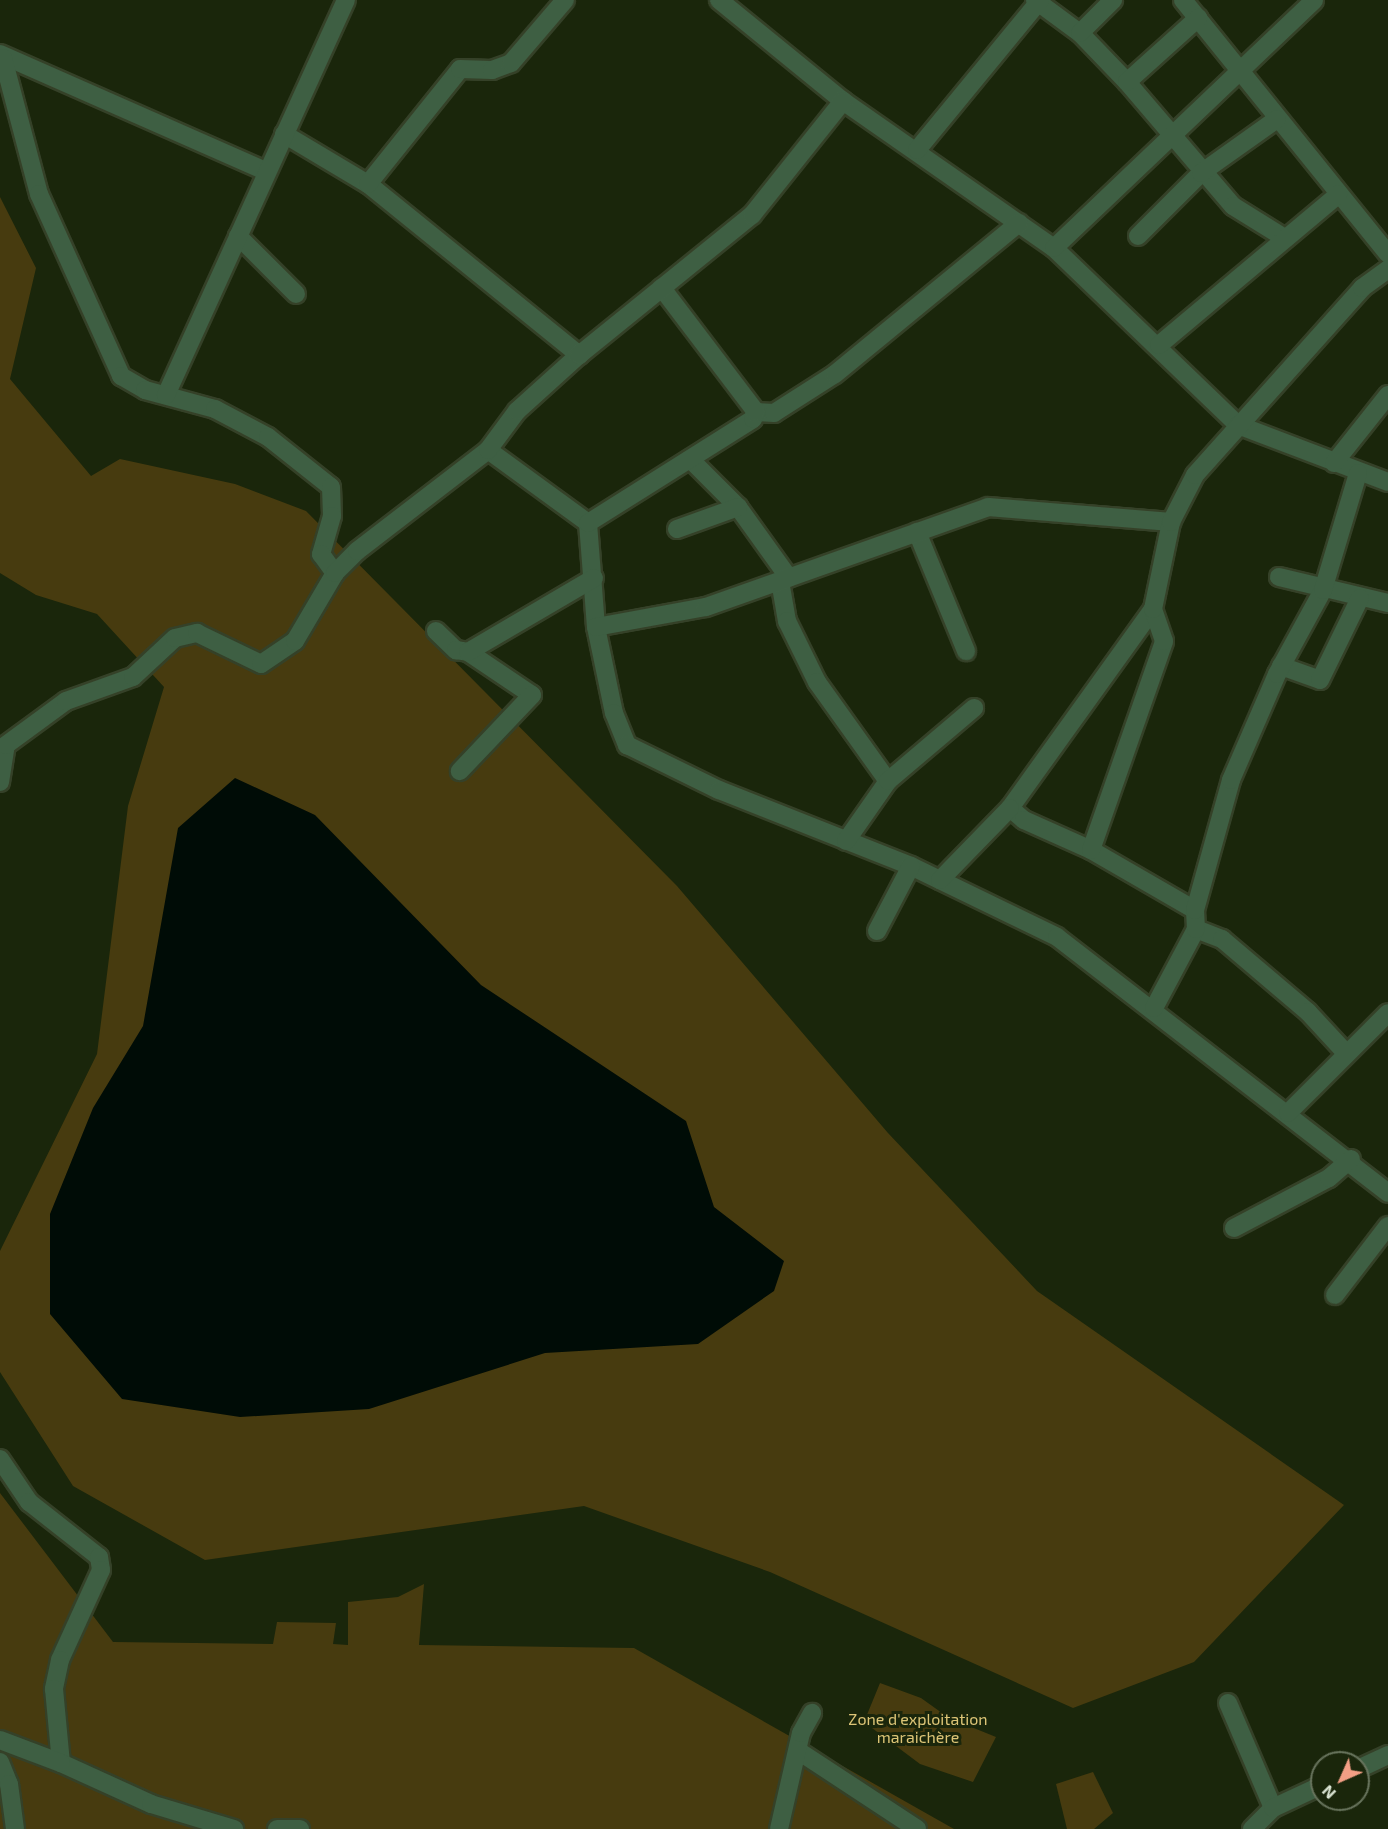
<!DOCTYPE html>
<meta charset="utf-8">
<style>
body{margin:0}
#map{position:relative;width:1388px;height:1829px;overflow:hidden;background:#1a260b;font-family:"Exo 2",sans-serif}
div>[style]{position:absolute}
.green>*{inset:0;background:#473b0f}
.water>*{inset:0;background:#000c06}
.roads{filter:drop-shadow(2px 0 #354128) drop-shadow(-2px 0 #354128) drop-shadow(0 2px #354128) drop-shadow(0 -2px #354128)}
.minor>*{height:18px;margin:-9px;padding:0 9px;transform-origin:9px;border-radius:9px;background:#3e5f43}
span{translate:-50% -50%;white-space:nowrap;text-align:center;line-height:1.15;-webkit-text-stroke:6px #1a260b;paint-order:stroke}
.park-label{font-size:16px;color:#ddc577}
.north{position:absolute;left:1310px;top:1751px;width:60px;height:60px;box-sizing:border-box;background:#1a260b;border:2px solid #68745d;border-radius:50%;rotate:225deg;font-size:16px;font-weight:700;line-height:24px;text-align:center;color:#dee8d7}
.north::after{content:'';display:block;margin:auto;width:21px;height:27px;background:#f39f85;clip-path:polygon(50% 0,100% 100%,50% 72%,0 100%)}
</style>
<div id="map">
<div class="green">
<div style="clip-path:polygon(0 197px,36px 268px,10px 379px,91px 476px,120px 459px,235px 484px,306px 511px,677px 886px,888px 1133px,1037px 1291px,1344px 1505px,1194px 1662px,1073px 1708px,770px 1572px,584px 1506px,205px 1560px,73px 1486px,0 1372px,0 1251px,97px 1054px,128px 806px,164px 687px,97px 614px,36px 595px,0 573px)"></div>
<div style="clip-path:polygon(0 1493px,113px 1642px,273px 1644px,277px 1622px,336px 1623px,333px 1644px,348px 1645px,348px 1602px,398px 1597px,424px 1584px,419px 1645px,634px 1648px,954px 1829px,0 1829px)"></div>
<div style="clip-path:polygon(880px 1683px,921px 1698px,949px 1718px,996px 1737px,973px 1782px,920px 1764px,864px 1722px)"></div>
<div style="clip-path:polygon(1093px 1772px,1113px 1813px,1094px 1829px,1067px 1829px,1056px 1784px)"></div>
</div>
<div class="water">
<div style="clip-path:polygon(235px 778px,315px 815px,481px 985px,686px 1121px,714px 1207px,784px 1261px,774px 1291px,698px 1344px,545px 1353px,369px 1409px,240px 1417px,122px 1399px,50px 1314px,50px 1214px,93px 1108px,143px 1026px,178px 828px)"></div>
</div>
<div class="roads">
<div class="minor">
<div style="left:719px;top:0;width:160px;rotate:39.2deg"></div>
<div style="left:843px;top:101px;width:257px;rotate:34.9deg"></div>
<div style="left:1054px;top:248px;width:255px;rotate:43.9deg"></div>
<div style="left:1238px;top:425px;width:160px;rotate:20.8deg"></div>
<div style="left:1035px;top:0;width:56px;rotate:36.3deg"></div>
<div style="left:1080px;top:33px;width:68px;rotate:46.2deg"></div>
<div style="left:1127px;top:82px;width:163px;rotate:49.5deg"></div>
<div style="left:1233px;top:206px;width:59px;rotate:31.8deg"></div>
<div style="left:1183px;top:0;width:326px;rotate:51.1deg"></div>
<div style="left:1080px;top:33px;width:47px;rotate:-45deg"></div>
<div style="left:0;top:54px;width:292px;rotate:23.8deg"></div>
<div style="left:3px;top:58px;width:141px;rotate:75.2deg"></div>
<div style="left:39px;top:194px;width:200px;rotate:65.7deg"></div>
<div style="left:121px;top:376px;width:28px;rotate:30deg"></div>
<div style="left:145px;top:390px;width:73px;rotate:15.2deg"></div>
<div style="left:215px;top:409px;width:60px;rotate:27.8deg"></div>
<div style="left:268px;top:437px;width:80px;rotate:38.4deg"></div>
<div style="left:331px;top:487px;width:29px;rotate:88deg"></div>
<div style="left:332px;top:516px;width:40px;rotate:106deg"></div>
<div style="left:321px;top:554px;width:24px;rotate:54deg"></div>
<div style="left:1127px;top:82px;width:96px;rotate:-42deg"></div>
<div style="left:284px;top:134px;width:98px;rotate:30.8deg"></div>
<div style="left:368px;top:184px;width:272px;rotate:39deg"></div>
<div style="left:917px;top:150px;width:194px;rotate:-50.6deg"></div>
<div style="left:368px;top:184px;width:147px;rotate:-51.3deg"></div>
<div style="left:460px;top:69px;width:32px;rotate:2deg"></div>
<div style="left:492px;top:70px;width:20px;rotate:-20deg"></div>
<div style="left:511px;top:63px;width:83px;rotate:-49.4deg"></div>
<div style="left:238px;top:236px;width:82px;rotate:45deg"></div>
<div style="left:1138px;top:236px;width:89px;rotate:-45deg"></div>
<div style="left:1201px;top:173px;width:93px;rotate:-35.4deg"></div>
<div style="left:1054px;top:248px;width:359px;rotate:-43.6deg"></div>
<div style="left:1159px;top:345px;width:234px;rotate:-40deg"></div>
<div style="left:166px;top:395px;width:434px;rotate:-65.5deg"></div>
<div style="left:756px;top:412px;width:18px;rotate:3deg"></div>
<div style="left:774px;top:413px;width:72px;rotate:-32.6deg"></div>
<div style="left:835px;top:374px;width:238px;rotate:-39.4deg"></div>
<div style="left:488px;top:450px;width:124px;rotate:36.1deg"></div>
<div style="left:588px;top:523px;width:104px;rotate:85.6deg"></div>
<div style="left:596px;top:627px;width:88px;rotate:78.2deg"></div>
<div style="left:614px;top:713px;width:35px;rotate:68deg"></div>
<div style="left:627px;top:745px;width:102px;rotate:26.1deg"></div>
<div style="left:719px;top:790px;width:206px;rotate:21.6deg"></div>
<div style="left:911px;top:866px;width:162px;rotate:25.9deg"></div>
<div style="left:1057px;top:937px;width:418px;rotate:37.7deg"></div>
<div style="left:690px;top:459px;width:68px;rotate:45deg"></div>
<div style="left:738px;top:507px;width:87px;rotate:54.3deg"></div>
<div style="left:1334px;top:463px;width:87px;rotate:-51.5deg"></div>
<div style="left:588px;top:523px;width:195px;rotate:-32.2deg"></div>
<div style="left:753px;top:419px;width:8px;rotate:-67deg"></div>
<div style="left:756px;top:412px;width:156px;rotate:-127.2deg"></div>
<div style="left:677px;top:529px;width:65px;rotate:-19.8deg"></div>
<div style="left:917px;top:532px;width:129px;rotate:67.6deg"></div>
<div style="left:1279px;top:577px;width:112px;rotate:13.4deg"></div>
<div style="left:780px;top:581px;width:41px;rotate:80.1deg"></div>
<div style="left:787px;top:621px;width:68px;rotate:63.8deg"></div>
<div style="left:817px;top:682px;width:122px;rotate:54.4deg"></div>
<div style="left:1153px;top:609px;width:245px;rotate:125.7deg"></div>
<div style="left:1010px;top:808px;width:18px;rotate:41deg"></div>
<div style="left:1024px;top:820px;width:73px;rotate:24.1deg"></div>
<div style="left:1091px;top:850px;width:120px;rotate:30deg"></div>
<div style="left:596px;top:627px;width:112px;rotate:-10.3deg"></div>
<div style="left:706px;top:607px;width:299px;rotate:-19.5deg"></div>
<div style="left:988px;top:507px;width:184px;rotate:4.7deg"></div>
<div style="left:436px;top:631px;width:28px;rotate:44deg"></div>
<div style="left:456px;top:650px;width:12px;rotate:9deg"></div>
<div style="left:468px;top:652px;width:77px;rotate:33.9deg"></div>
<div style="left:532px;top:695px;width:105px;rotate:133.5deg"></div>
<div style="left:468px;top:652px;width:146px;rotate:-30.4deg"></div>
<div style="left:1281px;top:666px;width:41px;rotate:19.7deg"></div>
<div style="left:1320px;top:680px;width:91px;rotate:-64deg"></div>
<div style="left:0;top:782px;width:37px;rotate:-81deg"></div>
<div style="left:6px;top:745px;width:74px;rotate:-36.3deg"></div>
<div style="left:66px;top:701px;width:71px;rotate:-19.7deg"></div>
<div style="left:133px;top:677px;width:57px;rotate:-42.9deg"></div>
<div style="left:175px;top:638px;width:23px;rotate:-13deg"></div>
<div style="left:197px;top:633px;width:71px;rotate:25.8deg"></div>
<div style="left:261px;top:664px;width:41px;rotate:-34.1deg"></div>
<div style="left:295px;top:641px;width:79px;rotate:-59.5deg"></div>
<div style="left:335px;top:573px;width:31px;rotate:-45deg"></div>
<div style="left:357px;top:551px;width:165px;rotate:-37.6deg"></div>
<div style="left:488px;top:450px;width:49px;rotate:-53.4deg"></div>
<div style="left:517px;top:411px;width:84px;rotate:-42.1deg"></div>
<div style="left:579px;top:355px;width:223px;rotate:-39deg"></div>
<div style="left:752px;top:215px;width:146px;rotate:-51.4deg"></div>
<div style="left:846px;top:841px;width:73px;rotate:-55deg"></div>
<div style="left:888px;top:781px;width:113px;rotate:-40.3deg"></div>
<div style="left:1091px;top:850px;width:221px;rotate:-70.7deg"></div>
<div style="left:1164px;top:641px;width:34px;rotate:-109deg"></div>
<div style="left:1153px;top:609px;width:89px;rotate:-78.3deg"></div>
<div style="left:1171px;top:522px;width:53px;rotate:-62.9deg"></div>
<div style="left:1195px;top:475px;width:251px;rotate:-48.2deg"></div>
<div style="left:1362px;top:288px;width:32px;rotate:-36deg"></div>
<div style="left:940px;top:880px;width:100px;rotate:-45.8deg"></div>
<div style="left:1196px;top:929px;width:28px;rotate:21deg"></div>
<div style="left:1222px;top:939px;width:113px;rotate:40.3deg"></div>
<div style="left:1308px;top:1012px;width:53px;rotate:47.3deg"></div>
<div style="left:877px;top:931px;width:73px;rotate:-62.4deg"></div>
<div style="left:1154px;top:1008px;width:89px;rotate:-62deg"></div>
<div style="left:1196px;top:929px;width:19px;rotate:-93deg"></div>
<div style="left:1195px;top:910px;width:135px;rotate:-74.5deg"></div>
<div style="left:1231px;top:780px;width:116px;rotate:-66.5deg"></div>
<div style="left:1277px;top:674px;width:96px;rotate:-61.3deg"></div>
<div style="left:1323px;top:590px;width:122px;rotate:-73.3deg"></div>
<div style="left:1288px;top:1113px;width:141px;rotate:-45deg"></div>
<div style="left:1234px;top:1228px;width:107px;rotate:-27.8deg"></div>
<div style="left:1329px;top:1178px;width:29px;rotate:-41deg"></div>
<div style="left:1335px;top:1295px;width:87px;rotate:-52.5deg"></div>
<div style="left:0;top:1459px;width:52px;rotate:56deg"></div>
<div style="left:29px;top:1502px;width:89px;rotate:38.2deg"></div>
<div style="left:99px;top:1557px;width:13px;rotate:81deg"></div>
<div style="left:101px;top:1570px;width:99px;rotate:114.5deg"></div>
<div style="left:60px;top:1660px;width:30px;rotate:102deg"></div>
<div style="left:54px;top:1689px;width:74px;rotate:84.6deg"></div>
<div style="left:61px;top:1763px;width:99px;rotate:24.5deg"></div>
<div style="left:151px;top:1804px;width:87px;rotate:16.8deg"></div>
<div style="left:1228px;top:1703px;width:114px;rotate:66.8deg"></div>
<div style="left:0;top:1740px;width:65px;rotate:20.7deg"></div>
<div style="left:800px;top:1752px;width:140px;rotate:33.3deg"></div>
<div style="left:0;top:1762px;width:24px;rotate:68deg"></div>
<div style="left:9px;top:1784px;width:45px;rotate:82.4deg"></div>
<div style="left:1358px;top:1769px;width:33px;rotate:-25deg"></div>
<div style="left:277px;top:1829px;width:23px"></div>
<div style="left:779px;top:1829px;width:98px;rotate:-77.1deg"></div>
<div style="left:801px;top:1733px;width:23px;rotate:-61deg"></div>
<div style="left:1252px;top:1829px;width:30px;rotate:-45deg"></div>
<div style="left:1273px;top:1808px;width:54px;rotate:-25.1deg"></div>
</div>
</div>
<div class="park-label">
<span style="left:918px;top:1728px">Zone d'exploitation<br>maraichère</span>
</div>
<div class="north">N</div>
</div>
